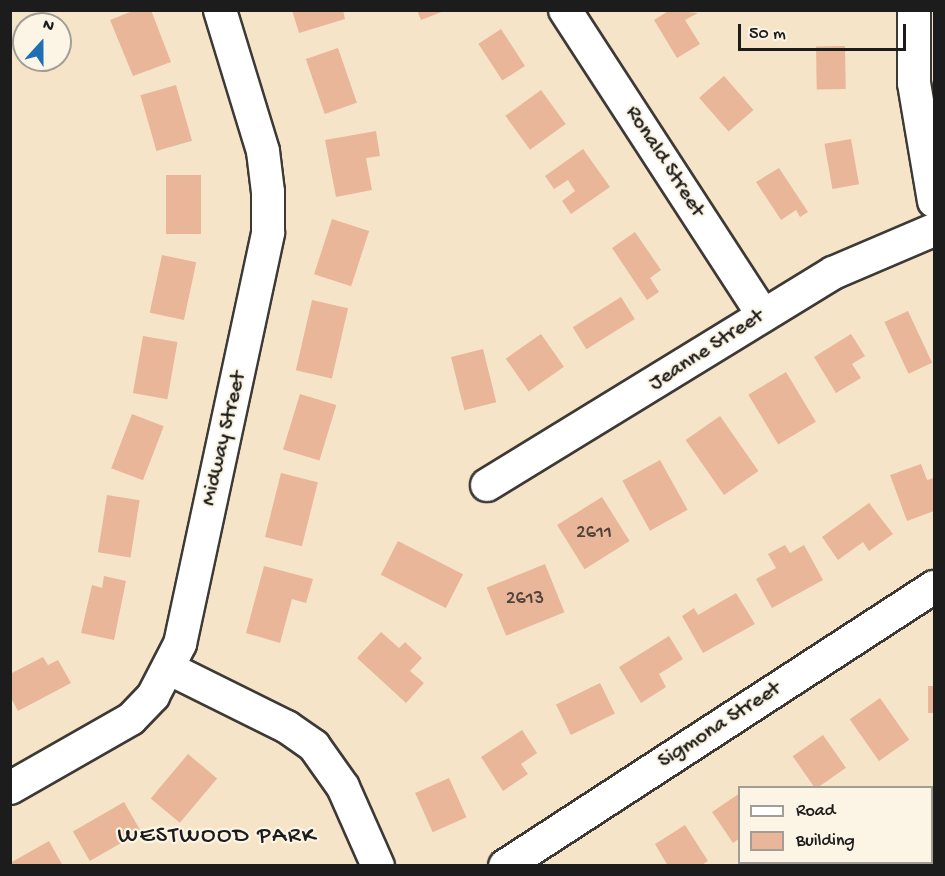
<!DOCTYPE html>
<style>
body{margin:0}
#map{position:relative;width:945px;height:876px;overflow:hidden;background:#f6e4c9;font-family:"Gochi Hand",sans-serif}
div>[style]{position:absolute}
.building>*{inset:0;background:#e9b699;transform-origin:0 0}
.roads{filter:drop-shadow(2px 0 #3d3a36) drop-shadow(-2px 0 #3d3a36) drop-shadow(0 2px #3d3a36) drop-shadow(0 -2px #3d3a36)}
.minor>*{height:32px;margin:-16px;padding:0 16px;transform-origin:16px;border-radius:16px;background:#fff}
span{translate:-50% -50%;white-space:nowrap;text-align:center;line-height:1.15;-webkit-text-stroke:4.5px #fcf5e5;paint-order:stroke}
.number-label{font-size:20px;color:#4f423b}
.number-label span{-webkit-text-stroke-width:0}
.street-label{font-size:22px;color:#1c1c1c}
.neighbourhood-label{font-size:24px;color:#1c1c1c;letter-spacing:1.5px}
.frame{position:absolute;inset:0;border:12px solid #1c1c1c;pointer-events:none}
.legend{position:absolute;left:738px;top:786px;width:195px;height:78px;box-sizing:border-box;background:#fcf5e5;border:2px solid #a29e95;margin:0;padding:8px 10px;list-style:none;font-size:18px;color:#1c1c1c}
.legend li{display:flex;align-items:center;gap:12px;height:30px}
.legend b{width:30px;border:2px solid #a29e95}
.north{position:absolute;left:12px;top:12px;width:60px;height:60px;box-sizing:border-box;background:#fcf5e5;border:2px solid #a29e95;border-radius:50%;rotate:21deg;font-size:16px;font-weight:700;line-height:24px;text-align:center;color:#1c1c1c}
.north::after{content:'';display:block;margin:auto;width:21px;height:27px;background:#1f6fb2;clip-path:polygon(50% 0,100% 100%,50% 72%,0 100%)}
.scale{position:absolute;left:738px;top:24px;width:168px;height:27px;box-sizing:border-box;border:3px solid #1c1c1c;border-top:0;padding-left:8px;font-size:18px;line-height:21px;white-space:nowrap;color:#1c1c1c;-webkit-text-stroke:4px #fcf5e5;paint-order:stroke}
</style>
<div id="map">
<div class="building">
<div style="clip-path:polygon(135px 10px,151px 10px,171px 62px,133px 76px,110px 20px)"></div>
<div style="clip-path:polygon(292px 10px,343px 10px,345px 19px,299px 33px)"></div>
<div style="clip-path:polygon(417px 10px,444px 10px,444px 11px,421px 20px)"></div>
<div style="clip-path:polygon(670px 10px,698px 13px,685px 20px,700px 44px,677px 58px,654px 20px)"></div>
<div style="left:501px;top:29px;width:44px;height:27px;rotate:57deg"></div>
<div style="left:845px;top:46px;width:43px;height:29px;rotate:89deg"></div>
<div style="left:338px;top:48px;width:58px;height:34px;rotate:71deg"></div>
<div style="left:724px;top:76px;width:45px;height:33px;rotate:49deg"></div>
<div style="left:176px;top:85px;width:58px;height:37px;rotate:74deg"></div>
<div style="left:541px;top:90px;width:42px;height:44px;rotate:54deg"></div>
<div style="clip-path:polygon(376px 131px,380px 156px,366px 158px,372px 190px,336px 197px,325px 140px)"></div>
<div style="left:851px;top:139px;width:46px;height:27px;rotate:80deg"></div>
<div style="clip-path:polygon(583px 149px,610px 187px,571px 214px,562px 201px,575px 191px,568px 180px,554px 189px,545px 176px)"></div>
<div style="clip-path:polygon(779px 168px,808px 212px,800px 217px,796px 210px,781px 220px,756px 182px)"></div>
<div style="left:166px;top:175px;width:35px;height:59px"></div>
<div style="left:332px;top:219px;width:39px;height:58px;rotate:18deg"></div>
<div style="clip-path:polygon(635px 232px,661px 270px,650px 278px,659px 292px,647px 300px,612px 248px)"></div>
<div style="left:162px;top:255px;width:35px;height:59px;rotate:12deg"></div>
<div style="left:621px;top:297px;width:26px;height:57px;rotate:58deg"></div>
<div style="left:312px;top:300px;width:37px;height:72px;rotate:13deg"></div>
<div style="left:908px;top:311px;width:57px;height:26px;rotate:65deg"></div>
<div style="left:541px;top:334px;width:40px;height:43px;rotate:55deg"></div>
<div style="clip-path:polygon(851px 334px,865px 356px,852px 364px,861px 378px,836px 393px,814px 357px)"></div>
<div style="left:143px;top:336px;width:35px;height:58px;rotate:10deg"></div>
<div style="left:483px;top:349px;width:55px;height:33px;rotate:76deg"></div>
<div style="left:786px;top:372px;width:58px;height:44px;rotate:59deg"></div>
<div style="left:300px;top:394px;width:38px;height:58px;rotate:17deg"></div>
<div style="left:132px;top:414px;width:34px;height:58px;rotate:21deg"></div>
<div style="left:720px;top:416px;width:67px;height:42px;rotate:55deg"></div>
<div style="left:660px;top:460px;width:57px;height:43px;rotate:61deg"></div>
<div style="clip-path:polygon(921px 464px,927px 480px,934px 478px,934px 511px,907px 521px,890px 475px)"></div>
<div style="left:281px;top:473px;width:38px;height:66px;rotate:14deg"></div>
<div style="left:107px;top:495px;width:33px;height:58px;rotate:9deg"></div>
<div style="left:602px;top:497px;width:52px;height:53px;rotate:58deg"></div>
<div style="clip-path:polygon(869px 503px,893px 534px,869px 551px,863px 542px,838px 560px,822px 537px)"></div>
<div style="left:398px;top:541px;width:73px;height:38px;rotate:27deg"></div>
<div style="clip-path:polygon(785px 545px,790px 553px,804px 545px,823px 580px,772px 608px,756px 579px,776px 568px,768px 554px)"></div>
<div style="left:545px;top:564px;width:52px;height:63px;rotate:68deg"></div>
<div style="clip-path:polygon(264px 566px,313px 579px,306px 603px,292px 599px,280px 643px,246px 633px)"></div>
<div style="clip-path:polygon(104px 576px,126px 581px,114px 640px,81px 633px,92px 585px,102px 588px)"></div>
<div style="clip-path:polygon(736px 593px,755px 624px,703px 653px,682px 616px,694px 608px,698px 615px)"></div>
<div style="clip-path:polygon(381px 632px,399px 648px,405px 642px,422px 658px,410px 671px,424px 683px,406px 703px,357px 658px)"></div>
<div style="clip-path:polygon(669px 636px,683px 659px,659px 674px,666px 687px,641px 703px,619px 667px)"></div>
<div style="clip-path:polygon(43px 657px,48px 665px,58px 660px,71px 683px,18px 711px,10px 696px,10px 674px)"></div>
<div style="left:600px;top:683px;width:34px;height:49px;rotate:64deg"></div>
<div style="left:928px;top:686px;width:6px;height:27px"></div>
<div style="left:880px;top:698px;width:51px;height:37px;rotate:55deg"></div>
<div style="clip-path:polygon(522px 730px,537px 753px,521px 764px,528px 774px,503px 791px,481px 757px)"></div>
<div style="left:823px;top:735px;width:40px;height:37px;rotate:55deg"></div>
<div style="left:188px;top:754px;width:38px;height:58px;rotate:40deg"></div>
<div style="left:449px;top:778px;width:43px;height:37px;rotate:66deg"></div>
<div style="clip-path:polygon(740px 793px,740px 838px,733px 843px,712px 812px)"></div>
<div style="left:124px;top:802px;width:34px;height:59px;rotate:60deg"></div>
<div style="clip-path:polygon(685px 825px,708px 861px,700px 866px,668px 866px,655px 844px)"></div>
<div style="clip-path:polygon(49px 841px,63px 866px,10px 866px,10px 863px)"></div>
</div>
<div class="roads">
<div class="minor">
<div style="left:565px;top:10px;width:364px;rotate:57deg"></div>
<div style="left:914px;top:10px;width:73px;rotate:90deg"></div>
<div style="left:914px;top:83px;width:120px;rotate:80.4deg"></div>
<div style="left:487px;top:485px;width:406px;rotate:-31.5deg"></div>
<div style="left:833px;top:273px;width:110px;rotate:-23.1deg"></div>
<div style="left:170px;top:669px;width:131px;rotate:26.4deg"></div>
<div style="left:287px;top:727px;width:33px;rotate:35deg"></div>
<div style="left:314px;top:746px;width:50px;rotate:54.7deg"></div>
<div style="left:343px;top:787px;width:86px;rotate:66.1deg"></div>
<div style="left:10px;top:788px;width:139px;rotate:-29.7deg"></div>
<div style="left:131px;top:719px;width:32px;rotate:-46deg"></div>
<div style="left:153px;top:696px;width:59px;rotate:-62.6deg"></div>
<div style="left:180px;top:644px;width:421px;rotate:-77.9deg"></div>
<div style="left:268px;top:232px;width:40px;rotate:-90deg"></div>
<div style="left:268px;top:192px;width:41px;rotate:-97deg"></div>
<div style="left:263px;top:151px;width:147px;rotate:-107deg"></div>
<div style="left:505px;top:866px;width:512px;rotate:-33.04deg"></div>
</div>
</div>
<div class="number-label">
<span style="left:594px;top:533px">2611</span>
<span style="left:525px;top:599px">2613</span>
</div>
<div class="street-label">
<span style="left:664px;top:162px;rotate:57deg">Ronald Street</span>
<span style="left:707px;top:351px;rotate:-33deg">Jeanne Street</span>
<span style="left:225px;top:439px;rotate:-77deg">Midway Street</span>
<span style="left:720px;top:726px;rotate:-33deg">Sigmona Street</span>
</div>
<div class="neighbourhood-label">
<span style="left:217px;top:837px">WESTWOOD PARK</span>
</div>
<div class="frame"></div>
<ul class="legend">
<li><b style="height:8px;background:#fff"></b>Road</li>
<li><b style="height:16px;background:#e9b699"></b>Building</li>
</ul>
<div class="north">N</div>
<div class="scale">50 m</div>
</div>
